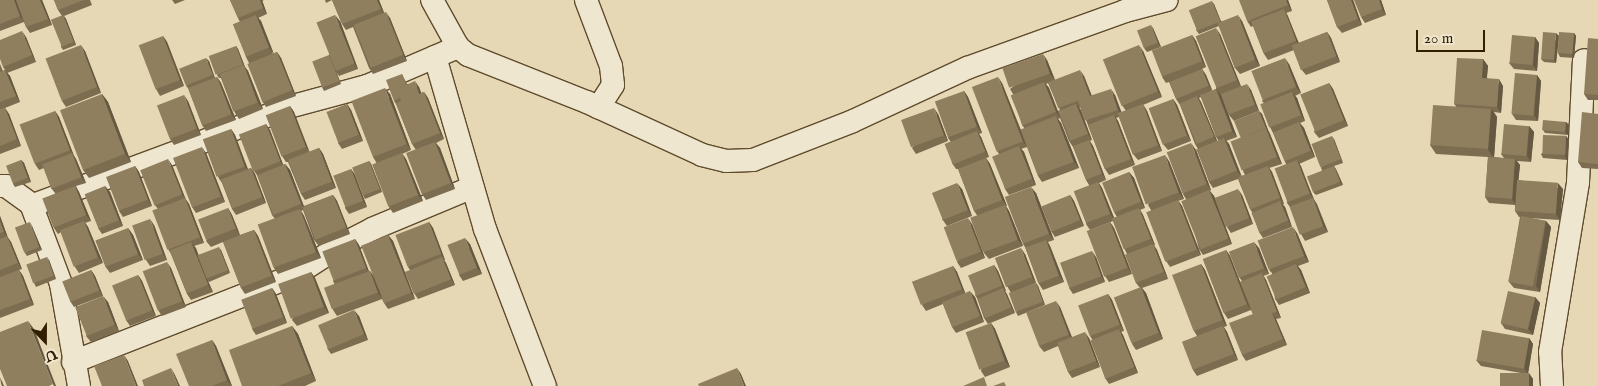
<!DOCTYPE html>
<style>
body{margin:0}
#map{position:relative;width:1598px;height:386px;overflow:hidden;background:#e7d8b5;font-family:"IM FELL English",serif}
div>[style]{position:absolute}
.roads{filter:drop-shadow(1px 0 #5f4c2d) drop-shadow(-1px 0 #5f4c2d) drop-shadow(0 1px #5f4c2d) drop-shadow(0 -1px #5f4c2d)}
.minor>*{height:22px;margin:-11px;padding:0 11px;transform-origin:11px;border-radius:11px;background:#efe6cf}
.wall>*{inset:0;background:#7c6d51}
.shaded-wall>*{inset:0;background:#655942}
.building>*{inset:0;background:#907f5e;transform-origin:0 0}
span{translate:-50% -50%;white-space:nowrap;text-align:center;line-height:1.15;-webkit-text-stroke:4.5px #efe6cf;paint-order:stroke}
.north{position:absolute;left:20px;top:316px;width:50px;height:50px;-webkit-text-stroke:4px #efe6cf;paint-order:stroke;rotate:158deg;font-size:14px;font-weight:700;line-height:20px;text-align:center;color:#321e00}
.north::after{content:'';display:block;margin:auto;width:18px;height:22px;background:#321e00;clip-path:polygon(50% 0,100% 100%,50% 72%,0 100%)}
.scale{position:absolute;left:1416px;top:30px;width:69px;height:22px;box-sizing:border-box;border:2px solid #321e00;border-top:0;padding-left:6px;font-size:15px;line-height:18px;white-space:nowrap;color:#321e00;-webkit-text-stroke:4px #efe6cf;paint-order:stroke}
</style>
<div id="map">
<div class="roads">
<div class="minor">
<div style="left:432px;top:0;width:54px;rotate:61deg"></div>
<div style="left:458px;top:47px;width:13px;rotate:39deg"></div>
<div style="left:468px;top:55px;width:128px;rotate:21.6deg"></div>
<div style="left:587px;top:102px;width:127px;rotate:24.7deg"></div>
<div style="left:702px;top:155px;width:25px;rotate:14deg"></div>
<div style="left:726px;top:161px;width:27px;rotate:-2deg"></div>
<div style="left:753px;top:160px;width:107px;rotate:-21.3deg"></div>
<div style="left:853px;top:121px;width:126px;rotate:-24.9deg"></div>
<div style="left:967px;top:68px;width:168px;rotate:-19.8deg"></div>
<div style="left:1125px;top:11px;width:43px;rotate:-14.7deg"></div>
<div style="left:586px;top:0;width:71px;rotate:69.3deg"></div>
<div style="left:611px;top:66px;width:19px;rotate:84deg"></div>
<div style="left:613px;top:85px;width:27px;rotate:123deg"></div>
<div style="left:435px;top:57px;width:179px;rotate:73.8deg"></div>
<div style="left:485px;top:229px;width:168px;rotate:69.1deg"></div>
<div style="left:0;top:186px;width:6px"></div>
<div style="left:6px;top:186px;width:31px;rotate:36deg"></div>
<div style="left:31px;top:204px;width:5px"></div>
<div style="left:36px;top:204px;width:161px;rotate:-20.3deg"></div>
<div style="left:187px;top:148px;width:110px;rotate:-21.9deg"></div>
<div style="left:289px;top:107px;width:81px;rotate:-15.1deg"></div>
<div style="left:367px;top:86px;width:99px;rotate:-23.2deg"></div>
<div style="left:31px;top:204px;width:85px;rotate:69.4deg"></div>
<div style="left:61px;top:284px;width:104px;rotate:80deg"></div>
<div style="left:73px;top:362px;width:238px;rotate:-21.4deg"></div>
<div style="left:295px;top:275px;width:57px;rotate:-32.9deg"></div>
<div style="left:343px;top:244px;width:33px;rotate:-27deg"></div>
<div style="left:372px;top:229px;width:109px;rotate:-22.6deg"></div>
<div style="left:1552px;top:386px;width:34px;rotate:-93deg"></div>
<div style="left:1550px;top:352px;width:172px;rotate:-80.6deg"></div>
<div style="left:1578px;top:182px;width:122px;rotate:-87.2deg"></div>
</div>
</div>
<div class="wall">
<div style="clip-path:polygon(0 0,42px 0,52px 25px,30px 33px,26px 27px,24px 22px,0 31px)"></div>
<div style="clip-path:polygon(54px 0,90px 0,92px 5px,64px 16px,66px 19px,76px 45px,63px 50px,61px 47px,62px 16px,58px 10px)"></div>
<div style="clip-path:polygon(172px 0,185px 0,175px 4px)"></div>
<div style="clip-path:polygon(230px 0,264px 0,262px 1px,267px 14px,258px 18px,261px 21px,273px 54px,277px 52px,281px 58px,296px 96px,266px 107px,262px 101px,249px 63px,246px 57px,240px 22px,238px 18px)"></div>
<div style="clip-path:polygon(325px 0,379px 0,384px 13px,390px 18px,407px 61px,373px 74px,369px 68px,353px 27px,346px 30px,342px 24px,332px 0,326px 3px)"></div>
<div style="clip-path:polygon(1288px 0,1292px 11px,1286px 13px,1299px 43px,1327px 32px,1331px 38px,1340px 62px,1306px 75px,1301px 69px,1294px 50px,1268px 60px,1264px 54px,1253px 26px,1251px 27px,1247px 21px)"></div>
<div style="clip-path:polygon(1327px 0,1353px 0,1362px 25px,1342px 33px,1337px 27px)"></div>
<div style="clip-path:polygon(1381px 0,1386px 15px,1365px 23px,1361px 17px)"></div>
<div style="clip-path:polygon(1214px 4px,1221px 21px,1242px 21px,1260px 66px,1240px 74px,1235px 68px,1219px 26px,1199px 34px,1196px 30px)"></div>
<div style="clip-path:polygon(340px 21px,358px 69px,339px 76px,337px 73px,341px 84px,324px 91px,322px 87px,329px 55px)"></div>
<div style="clip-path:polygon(1153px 28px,1161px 47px,1147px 52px,1144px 48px)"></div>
<div style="clip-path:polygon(1574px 33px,1576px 36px,1574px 58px,1560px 57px,1558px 53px)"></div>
<div style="clip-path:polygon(evenodd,1220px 34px,1241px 86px,1251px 90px,1259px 111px,1234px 121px,1229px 115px,1221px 95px,1237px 137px,1226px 141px,1229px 144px,1241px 176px,1245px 175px,1243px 171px,1241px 138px,1259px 111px,1262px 114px,1268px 130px,1270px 134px,1282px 164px,1269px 168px,1272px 172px,1284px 204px,1282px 205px,1285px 207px,1292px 227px,1263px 238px,1259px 232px,1252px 212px,1250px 209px,1238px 179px,1213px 188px,1209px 182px,1198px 149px,1195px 144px,1180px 105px,1176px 99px,1169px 82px,1166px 83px,1162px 77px,1192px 35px,1196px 41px,1206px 67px,1202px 69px,1206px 75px,1212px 91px,1216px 89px,1220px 34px,1201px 97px,1216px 137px,1219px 141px,1217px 141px,1201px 102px,1199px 98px,1201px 97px)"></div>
<div style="clip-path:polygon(163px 36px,167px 42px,184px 86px,160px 96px,156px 89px)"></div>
<div style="clip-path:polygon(1559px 36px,1556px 63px,1544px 62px,1541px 59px)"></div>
<div style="clip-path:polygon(26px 37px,36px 62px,7px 73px,10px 76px,20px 102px,0 110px,0 64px,3px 71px,5px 70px,3px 67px)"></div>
<div style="clip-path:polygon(1535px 37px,1539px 43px,1537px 71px,1514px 69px,1509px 63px)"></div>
<div style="clip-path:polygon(1598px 39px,1598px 100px,1588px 100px,1584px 94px)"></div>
<div style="clip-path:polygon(236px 46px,238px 49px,245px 67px,248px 71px,263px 109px,239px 119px,235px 113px,221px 78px,219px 78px,217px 75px)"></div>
<div style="clip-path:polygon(85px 51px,101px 93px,66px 107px,62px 101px)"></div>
<div style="clip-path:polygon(evenodd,1143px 51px,1162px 97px,1143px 105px,1147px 111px,1162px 151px,1138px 160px,1133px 154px,1119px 117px,1116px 118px,1118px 121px,1135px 165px,1109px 175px,1105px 169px,1081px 107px,1079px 108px,1092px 140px,1090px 141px,1093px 146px,1106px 180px,1099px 183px,1102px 188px,1114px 218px,1117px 217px,1114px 212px,1129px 172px,1134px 178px,1145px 208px,1140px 210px,1143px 215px,1155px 245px,1154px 246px,1157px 250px,1168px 279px,1142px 288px,1146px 293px,1163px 339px,1136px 350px,1132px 344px,1140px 288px,1136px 283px,1127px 254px,1125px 250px,1113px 221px,1090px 230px,1086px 224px,1089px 185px,1086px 180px,1073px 147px,1069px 141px,1060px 118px,1058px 119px,1061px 123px,1079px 168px,1042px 182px,1038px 176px,1027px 147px,1021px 149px,1024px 152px,1036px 185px,1009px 195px,1005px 189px,999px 154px,997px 151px,1002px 83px,1021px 130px,1025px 129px,1022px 125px,1013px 94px,1010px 89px,1047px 60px,1055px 80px,1084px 76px,1092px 96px,1115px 95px,1121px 113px,1126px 111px,1122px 105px,1143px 51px,1048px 83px,1060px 110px,1058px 111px,1049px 88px,1046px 84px,1048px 83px)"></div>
<div style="clip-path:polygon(1483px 59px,1488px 66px,1487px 78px,1503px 86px,1501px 113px,1494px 112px,1497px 117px,1494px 157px,1504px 158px,1501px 154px,1529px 126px,1534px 132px,1531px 162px,1517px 161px,1520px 165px,1518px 180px,1563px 189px,1560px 220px,1528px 218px,1546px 221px,1551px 227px,1540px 292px,1514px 288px,1509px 282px,1520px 217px,1519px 217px,1515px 211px,1515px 205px,1489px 203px,1485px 197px,1488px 157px,1436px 154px,1430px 145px,1456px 106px,1454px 104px)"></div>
<div style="clip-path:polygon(209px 61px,215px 78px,217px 77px,221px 83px,236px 120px,206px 131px,202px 125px,188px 88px,186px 86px)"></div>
<div style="clip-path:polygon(1289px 64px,1301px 93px,1295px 96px,1297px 98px,1305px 121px,1300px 123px,1304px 128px,1315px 157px,1299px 164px,1328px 232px,1305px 241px,1301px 234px,1290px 207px,1287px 203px,1286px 164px,1273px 133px,1270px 127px,1264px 103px,1262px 101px)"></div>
<div style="clip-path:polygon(402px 74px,407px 84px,419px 87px,421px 93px,424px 92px,428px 98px,444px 139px,436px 143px,440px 148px,455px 189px,426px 200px,422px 194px,416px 150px,412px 144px,396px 104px,394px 101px)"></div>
<div style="clip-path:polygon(1537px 75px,1541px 81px,1538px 121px,1516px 120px,1512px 114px)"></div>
<div style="clip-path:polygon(1329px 83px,1333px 89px,1348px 126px,1319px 138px,1314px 132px)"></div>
<div style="clip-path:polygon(964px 91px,968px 97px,982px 133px,979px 134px,981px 137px,989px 157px,986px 158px,990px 164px,1007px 206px,1006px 206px,1009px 211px,1023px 246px,989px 259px,984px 253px,977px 215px,974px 211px,958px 169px,956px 169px,952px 163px,951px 142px,948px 138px)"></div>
<div style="clip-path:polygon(102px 94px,108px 102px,131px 162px,89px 178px,83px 170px)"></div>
<div style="clip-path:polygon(390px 94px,411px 150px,402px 154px,406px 159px,423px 201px,393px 213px,389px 207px,376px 162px,373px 157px)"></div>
<div style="clip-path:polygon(1173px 99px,1177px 105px,1191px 141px,1168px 150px,1163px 144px)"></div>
<div style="clip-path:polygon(188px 101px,201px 135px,174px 145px,170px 139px)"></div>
<div style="clip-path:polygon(347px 104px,351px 110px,363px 141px,342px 149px,338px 143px)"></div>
<div style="clip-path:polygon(290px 106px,294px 112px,309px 152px,319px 148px,323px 154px,336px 188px,305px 200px,301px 194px,288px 162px,286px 162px,282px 156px)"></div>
<div style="clip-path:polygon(5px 108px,9px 114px,21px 146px,0 154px,0 110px)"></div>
<div style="clip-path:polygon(55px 111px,59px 117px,74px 156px,76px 159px,86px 183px,76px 186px,79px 192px,91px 221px,85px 223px,88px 227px,103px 263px,79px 273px,75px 267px,61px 232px,58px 234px,54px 228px,55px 193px,51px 188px,44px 168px,39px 170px,35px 164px)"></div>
<div style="clip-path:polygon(938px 114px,948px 141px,916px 154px,912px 148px)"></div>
<div style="clip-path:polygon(1598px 114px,1598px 169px,1582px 168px,1578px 162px)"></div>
<div style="clip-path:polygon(1566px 122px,1569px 125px,1568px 135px,1545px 133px,1543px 130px)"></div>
<div style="clip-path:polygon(266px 124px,270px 130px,283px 165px,285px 164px,290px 170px,304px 206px,333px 195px,337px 201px,350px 234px,319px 246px,314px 240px,303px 210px,301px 211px,304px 216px,321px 258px,278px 274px,274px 268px,275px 219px,272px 215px,257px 175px,254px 171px)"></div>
<div style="clip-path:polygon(231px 129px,235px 135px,248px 169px,251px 168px,255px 174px,266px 203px,236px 215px,232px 209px,222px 183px,218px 177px)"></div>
<div style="clip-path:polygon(1566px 136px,1569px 140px,1567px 160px,1543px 158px,1541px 154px)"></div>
<div style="clip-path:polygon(1334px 139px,1343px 163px,1334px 166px,1343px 185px,1316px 195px,1313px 192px,1322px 170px,1321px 168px)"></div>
<div style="clip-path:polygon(1196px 150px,1211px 190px,1210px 191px,1214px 196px,1232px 244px,1203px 255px,1199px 249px,1186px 199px,1183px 194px)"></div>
<div style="clip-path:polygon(206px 153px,225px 202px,196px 213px,192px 207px)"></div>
<div style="clip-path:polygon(21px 160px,24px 163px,31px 182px,15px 187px,13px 184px)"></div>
<div style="clip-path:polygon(369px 161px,371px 164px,382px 192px,365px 199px,363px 195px)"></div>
<div style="clip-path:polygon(1169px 161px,1184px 199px,1178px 201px,1182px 206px,1201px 255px,1170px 267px,1166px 261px,1151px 210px,1148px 205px)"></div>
<div style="clip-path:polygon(172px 165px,186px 200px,189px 204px,204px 243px,194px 246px,198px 255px,221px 250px,230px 273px,209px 282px,208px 281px,213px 292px,191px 300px,187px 294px,171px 254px,168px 249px,158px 209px,154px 204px)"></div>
<div style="clip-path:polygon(135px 166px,139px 172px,152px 206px,123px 217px,119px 211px)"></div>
<div style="clip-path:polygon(351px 169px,355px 175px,367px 207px,349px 214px,345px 208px)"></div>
<div style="clip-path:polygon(105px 186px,110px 192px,123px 226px,102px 234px,98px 228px)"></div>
<div style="clip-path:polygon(962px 189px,972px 216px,947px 226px,942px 219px)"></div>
<div style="clip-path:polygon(1036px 193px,1054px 240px,1048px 242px,1050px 246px,1064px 282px,1043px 290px,1039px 284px,1025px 247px,1023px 244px)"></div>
<div style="clip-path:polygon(1070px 195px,1074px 201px,1084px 226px,1055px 237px,1051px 231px)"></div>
<div style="clip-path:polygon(1242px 195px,1253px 224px,1231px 233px,1227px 227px)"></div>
<div style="clip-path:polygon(228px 208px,232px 215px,240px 235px,254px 230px,258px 236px,276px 282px,245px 294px,241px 288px,223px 242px,211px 247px,206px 241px)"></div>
<div style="clip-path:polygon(0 216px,8px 238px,11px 242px,22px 269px,19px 270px,23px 276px,34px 305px,0 318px)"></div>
<div style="clip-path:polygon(429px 222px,433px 228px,445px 260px,444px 260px,446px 263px,455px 285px,418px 299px,414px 293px,410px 270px,408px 267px)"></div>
<div style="clip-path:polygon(1110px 222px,1114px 228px,1132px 274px,1109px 282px,1105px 276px)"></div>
<div style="clip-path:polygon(972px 224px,985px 258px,961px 268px,957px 262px)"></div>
<div style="clip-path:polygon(154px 225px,167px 260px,150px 266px,146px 260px)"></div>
<div style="clip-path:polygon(32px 226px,42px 250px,27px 256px,25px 253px)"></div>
<div style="clip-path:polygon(128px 228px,133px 235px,143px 260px,110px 273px,105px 266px)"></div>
<div style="clip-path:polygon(1297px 233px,1309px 262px,1298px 266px,1301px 270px,1310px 293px,1279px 305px,1275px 299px,1272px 273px,1269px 270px)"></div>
<div style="clip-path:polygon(388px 235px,393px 241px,415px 299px,388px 309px,384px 303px,382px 299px,337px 316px,333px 310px,335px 285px,333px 281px,355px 239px,359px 245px,369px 272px,370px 271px,373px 275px)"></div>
<div style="clip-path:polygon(470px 244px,482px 274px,463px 281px,459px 275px)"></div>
<div style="clip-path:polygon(1259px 248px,1269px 274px,1263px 276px,1266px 280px,1281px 318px,1276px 319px,1287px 345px,1246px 361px,1242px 355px,1253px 314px,1251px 310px,1228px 319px,1224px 313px,1226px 250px,1230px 256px,1240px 282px,1242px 281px,1239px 277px)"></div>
<div style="clip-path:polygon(1025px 254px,1036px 283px,1011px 293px,1007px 286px)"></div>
<div style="clip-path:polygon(1096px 257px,1105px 282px,1073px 294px,1069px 288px)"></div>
<div style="clip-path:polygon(49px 260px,56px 279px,36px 287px,34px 283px)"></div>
<div style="clip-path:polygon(1201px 264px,1205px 270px,1227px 326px,1224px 327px,1227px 332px,1238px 360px,1197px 376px,1193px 370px,1197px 336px,1194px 331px)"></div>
<div style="clip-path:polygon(994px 265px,998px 271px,1006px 291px,1005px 291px,1015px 313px,988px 324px,984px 318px,977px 298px,975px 295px)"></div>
<div style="clip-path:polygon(953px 266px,957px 272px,965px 293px,975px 297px,984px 322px,956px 333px,952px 327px,943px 304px,926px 311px,922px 305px)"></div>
<div style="clip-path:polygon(171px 268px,186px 307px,162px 316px,158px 310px)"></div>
<div style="clip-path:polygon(91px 270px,95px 276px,103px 296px,74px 307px,70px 301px)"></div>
<div style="clip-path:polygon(311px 272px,315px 278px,329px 313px,297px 326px,292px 320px)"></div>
<div style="clip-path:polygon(138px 275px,142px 281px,156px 316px,130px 326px,126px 320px)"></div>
<div style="clip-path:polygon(1036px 283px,1038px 286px,1045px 305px,1018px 316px,1016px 312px)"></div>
<div style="clip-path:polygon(272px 288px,276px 294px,287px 323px,256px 335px,252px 329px)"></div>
<div style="clip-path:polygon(1108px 294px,1112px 300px,1124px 331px,1121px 332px,1123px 335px,1138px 373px,1109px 384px,1105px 378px,1092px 339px,1090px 336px)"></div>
<div style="clip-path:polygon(1535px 297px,1540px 303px,1533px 335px,1505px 329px,1501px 323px)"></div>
<div style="clip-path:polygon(108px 302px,119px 331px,91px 342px,86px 336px)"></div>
<div style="clip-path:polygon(1060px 307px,1072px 337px,1089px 338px,1100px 367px,1072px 378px,1068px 372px,1058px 346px,1044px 352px,1039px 346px)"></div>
<div style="clip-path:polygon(359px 316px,368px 340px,331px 354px,327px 348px)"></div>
<div style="clip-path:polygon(991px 323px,995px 329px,1010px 367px,985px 377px,981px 371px)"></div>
<div style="clip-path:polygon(292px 326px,298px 334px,316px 381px,305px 386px,242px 386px)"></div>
<div style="clip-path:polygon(1529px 338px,1533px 344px,1528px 373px,1533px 379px,1533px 386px,1501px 386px,1521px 373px,1481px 366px,1476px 360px)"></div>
<div style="clip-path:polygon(212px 340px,216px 346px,232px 386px,189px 386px)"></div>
</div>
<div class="shaded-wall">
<div style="clip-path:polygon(14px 0,16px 0,24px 22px,20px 16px)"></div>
<div style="clip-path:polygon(40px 0,42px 0,52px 25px,48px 19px)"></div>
<div style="clip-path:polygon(260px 0,262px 0,267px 14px,263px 8px)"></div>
<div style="clip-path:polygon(377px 0,379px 0,385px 15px,381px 9px)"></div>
<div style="clip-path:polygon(1286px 0,1288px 0,1292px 11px,1288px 5px)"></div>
<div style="clip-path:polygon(1351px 0,1353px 0,1362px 25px,1358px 19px)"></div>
<div style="clip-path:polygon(1379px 0,1381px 0,1386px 15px,1382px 9px)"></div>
<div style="clip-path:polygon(1212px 1px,1214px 4px,1222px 25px,1220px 21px)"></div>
<div style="clip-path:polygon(1284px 9px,1288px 16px,1300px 47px,1296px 41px)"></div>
<div style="clip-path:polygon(386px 12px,390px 18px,407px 61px,403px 55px)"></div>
<div style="clip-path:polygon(63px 15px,66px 19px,76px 45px,74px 42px)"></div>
<div style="clip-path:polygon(256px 15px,261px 21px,274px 54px,269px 48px)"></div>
<div style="clip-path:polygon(335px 15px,340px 21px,358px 69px,354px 63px)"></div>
<div style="clip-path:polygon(1238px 15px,1242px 21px,1260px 66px,1255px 60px)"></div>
<div style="clip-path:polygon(1151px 25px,1153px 28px,1161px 47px,1158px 43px)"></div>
<div style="clip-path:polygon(1216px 28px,1220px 34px,1241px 87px,1237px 80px)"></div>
<div style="clip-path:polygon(22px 31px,26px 37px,36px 62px,32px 55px)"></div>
<div style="clip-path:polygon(1327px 32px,1331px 38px,1340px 62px,1336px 56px)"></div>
<div style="clip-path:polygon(1556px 33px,1559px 36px,1556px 63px,1554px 60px)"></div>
<div style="clip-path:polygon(1574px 33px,1576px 36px,1574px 58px,1572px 55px)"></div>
<div style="clip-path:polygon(1192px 35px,1196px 41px,1206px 67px,1202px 61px)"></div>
<div style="clip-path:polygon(163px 36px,167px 42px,184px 86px,180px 80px)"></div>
<div style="clip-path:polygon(1535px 37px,1539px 43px,1537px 71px,1533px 65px)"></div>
<div style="clip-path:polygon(81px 45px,85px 51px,101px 93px,97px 87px)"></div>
<div style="clip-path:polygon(1139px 45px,1143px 51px,1162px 97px,1158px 91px)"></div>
<div style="clip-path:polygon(236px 46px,238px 49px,245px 67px,248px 71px,263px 109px,258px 103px)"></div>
<div style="clip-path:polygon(277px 52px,281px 58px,296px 96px,292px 90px)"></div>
<div style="clip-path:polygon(1043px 54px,1047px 60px,1055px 80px,1050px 74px)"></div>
<div style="clip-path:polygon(206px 58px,209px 61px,215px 79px,213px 75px)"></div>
<div style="clip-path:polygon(1285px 58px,1289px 64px,1301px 93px,1296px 87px)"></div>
<div style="clip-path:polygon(1483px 59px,1488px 66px,1486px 84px,1482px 78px)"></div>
<div style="clip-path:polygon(1202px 69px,1206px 75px,1213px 92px,1209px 86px)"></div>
<div style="clip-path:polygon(5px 70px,10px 76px,20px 102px,16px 96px)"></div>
<div style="clip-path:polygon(1080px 70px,1084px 76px,1094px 102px,1090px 96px)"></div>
<div style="clip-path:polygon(1537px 75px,1541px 81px,1538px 121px,1534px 115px)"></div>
<div style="clip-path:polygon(217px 77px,221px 83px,236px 120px,231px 114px)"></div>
<div style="clip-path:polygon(998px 77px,1002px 83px,1027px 147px,1023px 141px)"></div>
<div style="clip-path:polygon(1499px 79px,1503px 86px,1501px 113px,1497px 107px)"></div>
<div style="clip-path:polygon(415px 81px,419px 87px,424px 100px,419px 94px)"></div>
<div style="clip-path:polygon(1044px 82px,1049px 88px,1060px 118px,1056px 112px)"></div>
<div style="clip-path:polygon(1329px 83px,1333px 89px,1348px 126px,1344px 120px)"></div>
<div style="clip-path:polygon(1247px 84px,1251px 90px,1259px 111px,1255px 105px)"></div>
<div style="clip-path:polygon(385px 88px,390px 94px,411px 150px,407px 144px)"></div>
<div style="clip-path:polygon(1111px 89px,1115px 95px,1123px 116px,1118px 110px)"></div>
<div style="clip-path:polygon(1216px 89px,1221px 95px,1237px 137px,1232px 131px)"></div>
<div style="clip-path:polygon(964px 91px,968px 97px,982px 133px,977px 127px)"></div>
<div style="clip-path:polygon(424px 92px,428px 98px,444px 139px,440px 133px)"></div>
<div style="clip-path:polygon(1292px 92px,1297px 98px,1305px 121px,1301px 115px)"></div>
<div style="clip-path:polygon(102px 94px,108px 102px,131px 162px,125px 154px)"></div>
<div style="clip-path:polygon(184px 95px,188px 101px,201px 135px,197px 129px)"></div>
<div style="clip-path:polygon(1197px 96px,1201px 102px,1218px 143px,1214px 137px)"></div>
<div style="clip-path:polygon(1173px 99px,1177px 105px,1191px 141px,1187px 135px)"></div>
<div style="clip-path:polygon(347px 104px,351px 110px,363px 141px,359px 135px)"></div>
<div style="clip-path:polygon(1076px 104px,1081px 110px,1092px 140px,1088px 134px)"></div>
<div style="clip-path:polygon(1143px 104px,1147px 111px,1162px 151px,1158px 145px)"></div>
<div style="clip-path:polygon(290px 106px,294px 112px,310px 153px,306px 147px)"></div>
<div style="clip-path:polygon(5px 108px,9px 114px,21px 146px,17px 139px)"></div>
<div style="clip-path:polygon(934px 108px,938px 114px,948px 141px,944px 135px)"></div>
<div style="clip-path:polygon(1491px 109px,1497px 117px,1494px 158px,1488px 150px)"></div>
<div style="clip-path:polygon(55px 111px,59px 117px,74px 156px,70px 150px)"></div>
<div style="clip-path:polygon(1259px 111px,1262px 114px,1268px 130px,1270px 134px,1282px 164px,1277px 157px)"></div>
<div style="clip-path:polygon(1114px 115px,1118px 121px,1135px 165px,1131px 159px)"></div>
<div style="clip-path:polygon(1056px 116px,1061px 123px,1079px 168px,1074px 162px)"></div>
<div style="clip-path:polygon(1299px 122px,1304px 128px,1315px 157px,1311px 151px)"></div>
<div style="clip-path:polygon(1566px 122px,1569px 125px,1568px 135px,1565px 132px)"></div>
<div style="clip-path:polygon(266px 124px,270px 130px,284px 167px,280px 161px)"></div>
<div style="clip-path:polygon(1529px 126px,1534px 132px,1531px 162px,1527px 156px)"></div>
<div style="clip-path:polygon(231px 129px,235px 135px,249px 173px,245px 167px)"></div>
<div style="clip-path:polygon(977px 131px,981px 137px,989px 157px,985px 151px)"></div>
<div style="clip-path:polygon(1332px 136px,1334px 139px,1343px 163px,1341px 159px)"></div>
<div style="clip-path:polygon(1566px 136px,1569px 140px,1567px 160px,1565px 156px)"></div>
<div style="clip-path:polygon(1224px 138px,1229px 144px,1242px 177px,1237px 171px)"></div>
<div style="clip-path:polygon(1089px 140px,1093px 146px,1106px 180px,1102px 174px)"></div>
<div style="clip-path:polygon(435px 142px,440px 148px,455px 189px,451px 183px)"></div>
<div style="clip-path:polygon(1191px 143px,1196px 150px,1211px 190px,1207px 184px)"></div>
<div style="clip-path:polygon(1019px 146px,1024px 152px,1036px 185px,1032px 179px)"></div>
<div style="clip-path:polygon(202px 147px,206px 153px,225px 202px,221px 196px)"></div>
<div style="clip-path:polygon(319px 148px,323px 154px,336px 188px,332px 182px)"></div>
<div style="clip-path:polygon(72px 153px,76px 159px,86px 183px,81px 177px)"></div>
<div style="clip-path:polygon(402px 153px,406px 159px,423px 201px,418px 195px)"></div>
<div style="clip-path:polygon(1165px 155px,1169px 161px,1184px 199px,1179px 193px)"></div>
<div style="clip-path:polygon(986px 158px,990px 164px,1007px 206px,1002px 200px)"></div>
<div style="clip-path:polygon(168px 159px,172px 165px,186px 200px,182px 194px)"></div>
<div style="clip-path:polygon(1515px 159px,1520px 165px,1516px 206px,1512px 199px)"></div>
<div style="clip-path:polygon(21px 160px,24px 163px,31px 182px,28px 178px)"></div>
<div style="clip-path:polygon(1297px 160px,1301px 166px,1314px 200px,1310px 194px)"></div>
<div style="clip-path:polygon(369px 161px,371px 164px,382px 192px,380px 189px)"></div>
<div style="clip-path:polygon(285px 164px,290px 170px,305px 210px,301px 204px)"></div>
<div style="clip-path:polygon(135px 166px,139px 172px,152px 206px,148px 200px)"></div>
<div style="clip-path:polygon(1268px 166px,1272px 172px,1284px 204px,1280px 198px)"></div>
<div style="clip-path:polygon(1334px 166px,1336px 169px,1343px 185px,1340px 182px)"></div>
<div style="clip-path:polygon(251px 168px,255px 174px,266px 203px,262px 197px)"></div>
<div style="clip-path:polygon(351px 169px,355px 175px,367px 207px,363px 201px)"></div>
<div style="clip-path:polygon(1129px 172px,1134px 178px,1145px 208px,1141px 202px)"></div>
<div style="clip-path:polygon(1098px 182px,1102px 188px,1115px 220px,1110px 214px)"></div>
<div style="clip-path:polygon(957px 183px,962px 189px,972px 216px,968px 210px)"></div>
<div style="clip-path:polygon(1558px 183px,1563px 189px,1560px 220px,1556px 214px)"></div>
<div style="clip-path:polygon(75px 186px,79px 192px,91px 221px,86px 215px)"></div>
<div style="clip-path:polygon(105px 186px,110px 192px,123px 226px,119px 220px)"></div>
<div style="clip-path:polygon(1031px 187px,1036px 193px,1054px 240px,1049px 234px)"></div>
<div style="clip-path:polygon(1238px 189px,1242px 195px,1253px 224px,1249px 218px)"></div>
<div style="clip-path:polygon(1209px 190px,1214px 196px,1232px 244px,1228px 238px)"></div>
<div style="clip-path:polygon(333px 195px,337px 201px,350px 234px,346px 227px)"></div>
<div style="clip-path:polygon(1070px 195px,1074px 201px,1084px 226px,1080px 220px)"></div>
<div style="clip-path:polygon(185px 198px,189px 204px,204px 243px,200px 237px)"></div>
<div style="clip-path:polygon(1313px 198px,1317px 204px,1328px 232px,1323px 226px)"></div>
<div style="clip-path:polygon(1178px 200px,1182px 206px,1201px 255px,1197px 249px)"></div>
<div style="clip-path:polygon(1280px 201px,1285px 207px,1292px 227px,1288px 220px)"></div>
<div style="clip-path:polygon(1005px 205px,1009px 211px,1023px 246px,1018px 240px)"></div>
<div style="clip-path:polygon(228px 208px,232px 215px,240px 235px,236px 229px)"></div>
<div style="clip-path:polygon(1139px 208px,1143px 215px,1155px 245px,1151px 239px)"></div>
<div style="clip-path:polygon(300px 209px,304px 216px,321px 258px,316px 252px)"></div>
<div style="clip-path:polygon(0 216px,8px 238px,4px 232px,0 221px)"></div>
<div style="clip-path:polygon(968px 218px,972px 224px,985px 258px,981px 252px)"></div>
<div style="clip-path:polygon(150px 219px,154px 225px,167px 260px,163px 254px)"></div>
<div style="clip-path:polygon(84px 221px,88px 227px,103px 263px,98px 257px)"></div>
<div style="clip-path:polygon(1546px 221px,1551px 227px,1540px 292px,1536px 286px)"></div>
<div style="clip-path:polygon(30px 222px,32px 226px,42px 250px,39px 247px)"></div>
<div style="clip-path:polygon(429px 222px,433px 228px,445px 260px,441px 254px)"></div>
<div style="clip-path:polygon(1110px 222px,1114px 228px,1132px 274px,1128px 268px)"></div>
<div style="clip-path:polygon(1293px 227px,1297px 233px,1309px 262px,1304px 256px)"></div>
<div style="clip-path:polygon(128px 228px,133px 235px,143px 260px,138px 254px)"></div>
<div style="clip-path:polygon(254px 230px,258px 236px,276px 282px,272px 276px)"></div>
<div style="clip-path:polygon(388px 235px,393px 241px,415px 299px,411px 293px)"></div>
<div style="clip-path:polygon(7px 236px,11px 242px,22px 269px,18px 263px)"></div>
<div style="clip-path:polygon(465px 238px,470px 244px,482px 274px,477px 268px)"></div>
<div style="clip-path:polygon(355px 239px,359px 245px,370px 274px,366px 268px)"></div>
<div style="clip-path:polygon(1046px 240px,1050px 246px,1064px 282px,1059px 276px)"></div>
<div style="clip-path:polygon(191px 242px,196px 248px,207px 278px,207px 279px,213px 292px,208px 285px)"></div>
<div style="clip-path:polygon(1254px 242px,1259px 248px,1269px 274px,1264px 268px)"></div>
<div style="clip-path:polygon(1153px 244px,1157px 250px,1168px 279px,1164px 272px)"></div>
<div style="clip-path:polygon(219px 247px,221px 250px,230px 273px,228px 270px)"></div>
<div style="clip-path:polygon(1021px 248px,1025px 254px,1036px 283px,1032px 277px)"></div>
<div style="clip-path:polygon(1226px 250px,1230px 256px,1251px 310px,1247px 304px)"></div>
<div style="clip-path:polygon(1092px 251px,1096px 257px,1105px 282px,1101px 276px)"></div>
<div style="clip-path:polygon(47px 257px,49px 260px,56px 279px,54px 276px)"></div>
<div style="clip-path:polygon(442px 257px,446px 263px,455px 285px,451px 279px)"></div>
<div style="clip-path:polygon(167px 262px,171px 268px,186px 307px,182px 301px)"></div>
<div style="clip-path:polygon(1201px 264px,1205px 270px,1227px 326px,1222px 320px)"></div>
<div style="clip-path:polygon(1296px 264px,1301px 270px,1310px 293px,1306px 287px)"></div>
<div style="clip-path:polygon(994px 265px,998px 271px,1006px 291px,1002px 285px)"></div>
<div style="clip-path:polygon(953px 266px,957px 272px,966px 295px,962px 289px)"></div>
<div style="clip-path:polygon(19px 270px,23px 276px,34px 305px,30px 299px)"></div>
<div style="clip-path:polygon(91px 270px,95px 276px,103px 296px,99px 290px)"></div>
<div style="clip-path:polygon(370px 271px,374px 277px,383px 299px,378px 293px)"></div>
<div style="clip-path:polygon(311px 272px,315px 278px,329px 313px,324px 307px)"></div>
<div style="clip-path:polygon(1262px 273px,1266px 280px,1281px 318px,1277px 312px)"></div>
<div style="clip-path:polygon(138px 275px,142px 281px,156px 316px,152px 310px)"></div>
<div style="clip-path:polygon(1036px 283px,1038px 286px,1045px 305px,1043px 302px)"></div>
<div style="clip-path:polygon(1141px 287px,1146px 293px,1163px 339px,1159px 333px)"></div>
<div style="clip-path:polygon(272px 288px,276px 294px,287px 323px,283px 317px)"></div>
<div style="clip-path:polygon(1003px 288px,1007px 294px,1015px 313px,1011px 307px)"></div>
<div style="clip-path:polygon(970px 291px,975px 297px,984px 322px,980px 316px)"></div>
<div style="clip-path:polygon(1108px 294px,1112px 300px,1124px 331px,1120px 325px)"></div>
<div style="clip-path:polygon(103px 296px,108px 302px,119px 331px,115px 325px)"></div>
<div style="clip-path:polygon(1535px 297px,1540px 303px,1533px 335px,1528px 329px)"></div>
<div style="clip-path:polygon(1056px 301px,1060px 307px,1073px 341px,1069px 335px)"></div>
<div style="clip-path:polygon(354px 310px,359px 316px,368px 340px,364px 334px)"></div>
<div style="clip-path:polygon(1272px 313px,1276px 319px,1287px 345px,1283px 339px)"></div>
<div style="clip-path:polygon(28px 321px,34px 329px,56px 386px,54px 386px,53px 384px)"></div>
<div style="clip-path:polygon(991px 323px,995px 329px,1010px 367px,1005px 361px)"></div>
<div style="clip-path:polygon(292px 326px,298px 334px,316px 381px,311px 373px)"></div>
<div style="clip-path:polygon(1223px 326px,1227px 332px,1238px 360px,1234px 354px)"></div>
<div style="clip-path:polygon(1119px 329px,1123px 335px,1138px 373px,1134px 367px)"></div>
<div style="clip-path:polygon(1085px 332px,1089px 338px,1100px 367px,1096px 361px)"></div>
<div style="clip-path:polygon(1529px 338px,1533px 344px,1528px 374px,1524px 368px)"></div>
<div style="clip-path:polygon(212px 340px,216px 346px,232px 386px,227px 380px)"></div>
<div style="clip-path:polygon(124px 355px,128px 361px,138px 386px,136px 386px)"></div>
<div style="clip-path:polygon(171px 368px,175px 375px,180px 386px,178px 386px)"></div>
<div style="clip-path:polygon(737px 368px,741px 374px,746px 386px,744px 386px)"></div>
<div style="clip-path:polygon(1529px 373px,1533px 379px,1533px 386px,1529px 386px)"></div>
<div style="clip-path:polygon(0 377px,4px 386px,2px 386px,1px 383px)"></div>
</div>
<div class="building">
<div style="clip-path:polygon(0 0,14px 0,20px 16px,0 24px)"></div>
<div style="clip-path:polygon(16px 0,40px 0,48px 19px,26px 27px)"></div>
<div style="clip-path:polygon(54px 0,84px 0,58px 10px)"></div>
<div style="clip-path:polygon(230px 0,260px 0,263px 8px,238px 18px)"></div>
<div style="clip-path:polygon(332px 0,377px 0,381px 9px,342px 24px)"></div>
<div style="clip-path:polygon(1239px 0,1286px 0,1288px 5px,1247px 21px)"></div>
<div style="clip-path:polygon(1327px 0,1351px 0,1358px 19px,1337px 27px)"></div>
<div style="clip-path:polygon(1354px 0,1379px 0,1382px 9px,1361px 17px)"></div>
<div style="left:1212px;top:1px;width:22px;height:25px;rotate:68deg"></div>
<div style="left:1284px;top:9px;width:34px;height:35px;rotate:69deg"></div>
<div style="left:386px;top:12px;width:46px;height:35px;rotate:68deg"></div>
<div style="left:63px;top:15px;width:29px;height:13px;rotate:68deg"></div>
<div style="left:256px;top:15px;width:35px;height:25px;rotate:68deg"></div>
<div style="left:335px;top:15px;width:52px;height:20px;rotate:68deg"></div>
<div style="left:1238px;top:15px;width:48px;height:22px;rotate:69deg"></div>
<div style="left:1151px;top:25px;width:19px;height:15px;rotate:69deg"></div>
<div style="left:1216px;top:28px;width:56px;height:22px;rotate:68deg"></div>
<div style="clip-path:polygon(22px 31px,32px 55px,3px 67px,0 59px,0 40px)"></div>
<div style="left:1327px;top:32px;width:26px;height:38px;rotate:69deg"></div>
<div style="left:1543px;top:32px;width:13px;height:27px;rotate:4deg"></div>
<div style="left:1559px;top:32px;width:15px;height:21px;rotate:4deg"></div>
<div style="left:1192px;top:35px;width:28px;height:43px;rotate:69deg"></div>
<div style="left:1512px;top:35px;width:23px;height:28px;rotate:5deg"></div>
<div style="left:163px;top:36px;width:47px;height:26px;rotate:69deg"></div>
<div style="clip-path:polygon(1588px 38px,1598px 39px,1598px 95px,1584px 94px)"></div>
<div style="left:81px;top:45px;width:45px;height:38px;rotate:69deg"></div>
<div style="left:1139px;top:45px;width:50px;height:39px;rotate:68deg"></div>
<div style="left:236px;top:46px;width:20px;height:29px;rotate:70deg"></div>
<div style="left:277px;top:52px;width:41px;height:32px;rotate:68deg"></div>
<div style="left:1043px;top:54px;width:21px;height:43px;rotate:71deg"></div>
<div style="left:329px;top:55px;width:28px;height:18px;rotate:69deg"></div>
<div style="left:206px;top:58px;width:18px;height:29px;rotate:68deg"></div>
<div style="left:1285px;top:58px;width:31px;height:36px;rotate:69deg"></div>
<div style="clip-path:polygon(1457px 58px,1483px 59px,1482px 78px,1499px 79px,1497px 107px,1454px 104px)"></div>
<div style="left:244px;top:65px;width:40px;height:26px;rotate:70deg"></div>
<div style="left:1202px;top:69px;width:18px;height:35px;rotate:68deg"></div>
<div style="clip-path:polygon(5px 70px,16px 96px,0 102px,0 72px)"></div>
<div style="left:1080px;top:70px;width:28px;height:34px;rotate:69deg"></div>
<div style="left:1515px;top:73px;width:22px;height:41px;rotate:5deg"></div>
<div style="clip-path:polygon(402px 74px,406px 85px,397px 89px,400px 98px,394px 101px,386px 80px)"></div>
<div style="left:217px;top:77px;width:40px;height:31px;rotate:69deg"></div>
<div style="left:998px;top:77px;width:69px;height:28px;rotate:69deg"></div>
<div style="clip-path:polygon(415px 81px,419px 94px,424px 92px,440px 133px,412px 144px,396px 103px,401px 101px,397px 89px)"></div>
<div style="left:1044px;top:82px;width:32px;height:36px;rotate:68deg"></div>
<div style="left:1329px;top:83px;width:40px;height:31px;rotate:68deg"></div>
<div style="left:1247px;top:84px;width:22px;height:28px;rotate:69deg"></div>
<div style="left:385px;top:88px;width:60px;height:36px;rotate:69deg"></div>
<div style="left:1111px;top:89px;width:22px;height:35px;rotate:72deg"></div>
<div style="left:1216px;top:89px;width:45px;height:17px;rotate:69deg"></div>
<div style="left:964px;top:91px;width:38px;height:31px;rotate:70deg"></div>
<div style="left:1292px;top:92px;width:25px;height:34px;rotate:69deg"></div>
<div style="left:102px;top:94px;width:64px;height:45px;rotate:69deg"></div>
<div style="left:184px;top:95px;width:36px;height:29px;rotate:69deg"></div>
<div style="left:1197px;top:96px;width:44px;height:19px;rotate:67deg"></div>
<div style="left:1173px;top:99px;width:39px;height:26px;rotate:69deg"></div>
<div style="left:347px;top:104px;width:33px;height:22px;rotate:69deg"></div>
<div style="left:1076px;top:104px;width:32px;height:19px;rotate:68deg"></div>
<div style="left:1143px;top:104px;width:44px;height:27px;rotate:70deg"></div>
<div style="left:1433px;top:105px;width:58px;height:40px;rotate:4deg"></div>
<div style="left:290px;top:106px;width:44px;height:26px;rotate:69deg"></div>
<div style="clip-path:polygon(5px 108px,17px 139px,0 146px,0 110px)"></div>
<div style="left:934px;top:108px;width:29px;height:35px;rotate:70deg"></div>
<div style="left:55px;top:111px;width:42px;height:38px;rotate:69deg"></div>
<div style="left:1259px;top:111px;width:18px;height:27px;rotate:68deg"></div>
<div style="clip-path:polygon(1582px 112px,1598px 114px,1598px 164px,1578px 162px)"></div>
<div style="left:1114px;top:115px;width:47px;height:28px;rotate:69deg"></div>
<div style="left:1056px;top:116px;width:49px;height:38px;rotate:69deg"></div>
<div style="left:1543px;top:120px;width:23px;height:10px;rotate:5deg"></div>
<div style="left:1299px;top:122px;width:31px;height:28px;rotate:68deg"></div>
<div style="left:266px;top:124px;width:40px;height:29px;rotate:69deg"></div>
<div style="left:1504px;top:124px;width:25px;height:30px;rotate:5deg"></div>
<div style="left:1266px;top:128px;width:31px;height:38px;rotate:69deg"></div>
<div style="left:231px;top:129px;width:40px;height:30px;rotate:70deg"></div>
<div style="left:977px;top:131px;width:22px;height:35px;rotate:68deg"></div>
<div style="left:1543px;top:135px;width:23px;height:19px;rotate:2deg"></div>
<div style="left:1332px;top:136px;width:25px;height:22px;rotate:69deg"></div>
<div style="left:1224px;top:138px;width:35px;height:30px;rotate:68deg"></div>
<div style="left:1089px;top:140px;width:36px;height:17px;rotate:69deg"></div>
<div style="left:435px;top:142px;width:44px;height:31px;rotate:69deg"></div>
<div style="left:1191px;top:143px;width:44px;height:26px;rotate:69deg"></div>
<div style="left:1019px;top:146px;width:35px;height:29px;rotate:68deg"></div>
<div style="left:202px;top:147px;width:53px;height:31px;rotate:69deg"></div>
<div style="left:319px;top:148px;width:36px;height:33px;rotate:69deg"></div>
<div style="left:72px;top:153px;width:26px;height:32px;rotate:69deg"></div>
<div style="left:402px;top:153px;width:45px;height:32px;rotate:69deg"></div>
<div style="left:1165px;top:155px;width:40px;height:35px;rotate:70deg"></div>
<div style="left:1488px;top:157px;width:27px;height:40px;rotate:4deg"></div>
<div style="left:986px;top:158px;width:45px;height:30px;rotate:69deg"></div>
<div style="left:168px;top:159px;width:38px;height:30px;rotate:68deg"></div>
<div style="left:21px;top:160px;width:19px;height:16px;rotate:69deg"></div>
<div style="left:1297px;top:160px;width:36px;height:24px;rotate:69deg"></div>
<div style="left:369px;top:161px;width:30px;height:18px;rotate:69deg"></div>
<div style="left:285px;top:164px;width:43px;height:30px;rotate:68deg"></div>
<div style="left:135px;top:166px;width:36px;height:31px;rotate:69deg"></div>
<div style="left:1268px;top:166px;width:34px;height:32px;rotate:69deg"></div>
<div style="left:1334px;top:166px;width:17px;height:29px;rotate:69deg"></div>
<div style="left:251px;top:168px;width:31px;height:32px;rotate:69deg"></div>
<div style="left:351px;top:169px;width:34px;height:19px;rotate:69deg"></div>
<div style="left:1129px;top:172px;width:32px;height:29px;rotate:68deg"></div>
<div style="left:1517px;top:180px;width:41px;height:31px;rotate:4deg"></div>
<div style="left:1098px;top:182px;width:34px;height:26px;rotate:69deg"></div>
<div style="left:957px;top:183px;width:29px;height:27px;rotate:68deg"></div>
<div style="left:75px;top:186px;width:31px;height:35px;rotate:69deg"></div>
<div style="left:105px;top:186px;width:37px;height:22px;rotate:68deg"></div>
<div style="left:1031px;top:187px;width:50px;height:28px;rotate:69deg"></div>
<div style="left:1238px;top:189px;width:31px;height:25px;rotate:69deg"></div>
<div style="left:1209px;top:190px;width:52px;height:30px;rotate:68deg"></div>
<div style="left:333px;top:195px;width:35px;height:33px;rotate:68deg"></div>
<div style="left:1070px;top:195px;width:27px;height:31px;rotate:68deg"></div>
<div style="left:185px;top:198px;width:42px;height:35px;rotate:69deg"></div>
<div style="left:1313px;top:198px;width:30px;height:25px;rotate:70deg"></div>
<div style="left:1178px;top:200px;width:53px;height:34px;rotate:69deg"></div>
<div style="left:1280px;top:201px;width:21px;height:31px;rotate:67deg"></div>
<div style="left:1005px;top:205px;width:37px;height:37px;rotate:70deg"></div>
<div style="left:228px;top:208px;width:22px;height:32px;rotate:69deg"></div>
<div style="left:1139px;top:208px;width:33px;height:29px;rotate:69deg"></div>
<div style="left:300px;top:209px;width:46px;height:45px;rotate:70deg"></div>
<div style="left:1521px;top:216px;width:25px;height:67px;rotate:11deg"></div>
<div style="left:968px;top:218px;width:36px;height:26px;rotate:69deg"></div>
<div style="left:150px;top:219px;width:37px;height:19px;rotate:70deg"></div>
<div style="clip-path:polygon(0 221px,4px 232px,0 233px)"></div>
<div style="left:84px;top:221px;width:39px;height:26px;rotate:69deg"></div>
<div style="left:30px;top:222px;width:27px;height:16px;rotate:70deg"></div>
<div style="left:429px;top:222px;width:34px;height:36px;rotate:69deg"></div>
<div style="left:1110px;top:222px;width:49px;height:25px;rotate:69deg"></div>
<div style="left:1293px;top:227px;width:31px;height:38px;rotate:69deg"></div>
<div style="left:128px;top:228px;width:28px;height:35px;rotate:69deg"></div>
<div style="left:254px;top:230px;width:49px;height:33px;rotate:69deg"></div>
<div style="left:388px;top:235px;width:62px;height:29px;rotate:68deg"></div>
<div style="clip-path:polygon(7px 236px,18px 263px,0 270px,0 239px)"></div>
<div style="left:465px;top:238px;width:32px;height:19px;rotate:68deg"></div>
<div style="left:355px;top:239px;width:31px;height:35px;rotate:69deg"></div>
<div style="left:1046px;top:240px;width:38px;height:22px;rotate:70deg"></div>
<div style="left:191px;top:242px;width:46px;height:23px;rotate:68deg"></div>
<div style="left:1254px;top:242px;width:28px;height:27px;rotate:69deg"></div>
<div style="left:1153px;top:244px;width:30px;height:30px;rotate:69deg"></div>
<div style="left:219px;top:247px;width:25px;height:23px;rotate:69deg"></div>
<div style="left:1021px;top:248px;width:31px;height:28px;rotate:69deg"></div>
<div style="left:1226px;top:250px;width:58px;height:25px;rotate:69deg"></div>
<div style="left:1092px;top:251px;width:27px;height:34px;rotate:70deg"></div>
<div style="left:47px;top:257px;width:20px;height:22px;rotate:70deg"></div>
<div style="left:442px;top:257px;width:24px;height:40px;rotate:68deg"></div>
<div style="left:167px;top:262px;width:42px;height:26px;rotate:69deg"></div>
<div style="left:1201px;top:264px;width:60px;height:31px;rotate:69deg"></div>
<div style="left:1296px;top:264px;width:25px;height:32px;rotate:67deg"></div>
<div style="left:994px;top:265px;width:22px;height:28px;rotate:68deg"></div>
<div style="left:953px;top:266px;width:25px;height:44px;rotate:69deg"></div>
<div style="clip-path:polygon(19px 270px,30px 299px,0 310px,0 277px)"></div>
<div style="left:91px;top:270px;width:22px;height:31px;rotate:68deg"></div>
<div style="left:370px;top:271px;width:23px;height:49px;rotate:70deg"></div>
<div style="left:311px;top:272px;width:37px;height:35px;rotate:70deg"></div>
<div style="clip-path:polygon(1262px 273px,1277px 312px,1272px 313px,1283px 339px,1242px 355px,1229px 323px,1253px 314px,1240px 282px)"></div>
<div style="left:138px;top:275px;width:38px;height:28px;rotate:68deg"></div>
<div style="left:1036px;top:283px;width:20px;height:29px;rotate:70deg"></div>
<div style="left:1141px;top:287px;width:49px;height:29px;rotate:69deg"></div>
<div style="left:272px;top:288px;width:31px;height:33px;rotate:69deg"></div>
<div style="left:1003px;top:288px;width:21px;height:28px;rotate:67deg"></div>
<div style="left:970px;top:291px;width:27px;height:30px;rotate:68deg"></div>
<div style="left:1508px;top:291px;width:28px;height:33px;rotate:13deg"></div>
<div style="left:1108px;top:294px;width:33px;height:32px;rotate:69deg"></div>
<div style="left:103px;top:296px;width:31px;height:30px;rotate:68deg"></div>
<div style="left:1056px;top:301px;width:36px;height:32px;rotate:69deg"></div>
<div style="left:354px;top:310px;width:26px;height:39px;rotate:67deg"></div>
<div style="clip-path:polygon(28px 321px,53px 384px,49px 386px,7px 386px,0 369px,0 332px)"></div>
<div style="left:991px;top:323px;width:40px;height:27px;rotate:70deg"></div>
<div style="clip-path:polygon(292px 326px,311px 373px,278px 386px,242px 386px,229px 350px)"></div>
<div style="left:1223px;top:326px;width:30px;height:44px;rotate:69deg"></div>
<div style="left:1119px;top:329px;width:41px;height:31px;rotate:68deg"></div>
<div style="left:1482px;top:330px;width:48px;height:31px;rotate:10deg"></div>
<div style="left:1085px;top:332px;width:31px;height:30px;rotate:69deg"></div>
<div style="clip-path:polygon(212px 340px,227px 380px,212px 386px,189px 386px,176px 354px)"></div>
<div style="clip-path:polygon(124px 355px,136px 386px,102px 386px,94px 366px)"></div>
<div style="clip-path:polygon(171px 368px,178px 386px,144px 386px,142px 380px)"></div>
<div style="clip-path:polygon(737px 368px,744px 386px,699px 386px,698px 384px)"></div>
<div style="left:1500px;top:373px;width:29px;height:13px"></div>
<div style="clip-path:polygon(984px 377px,987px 386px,963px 386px)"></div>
<div style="clip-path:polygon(1004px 382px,1006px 386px,993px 386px)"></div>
</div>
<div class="north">U</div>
<div class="scale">20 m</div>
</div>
